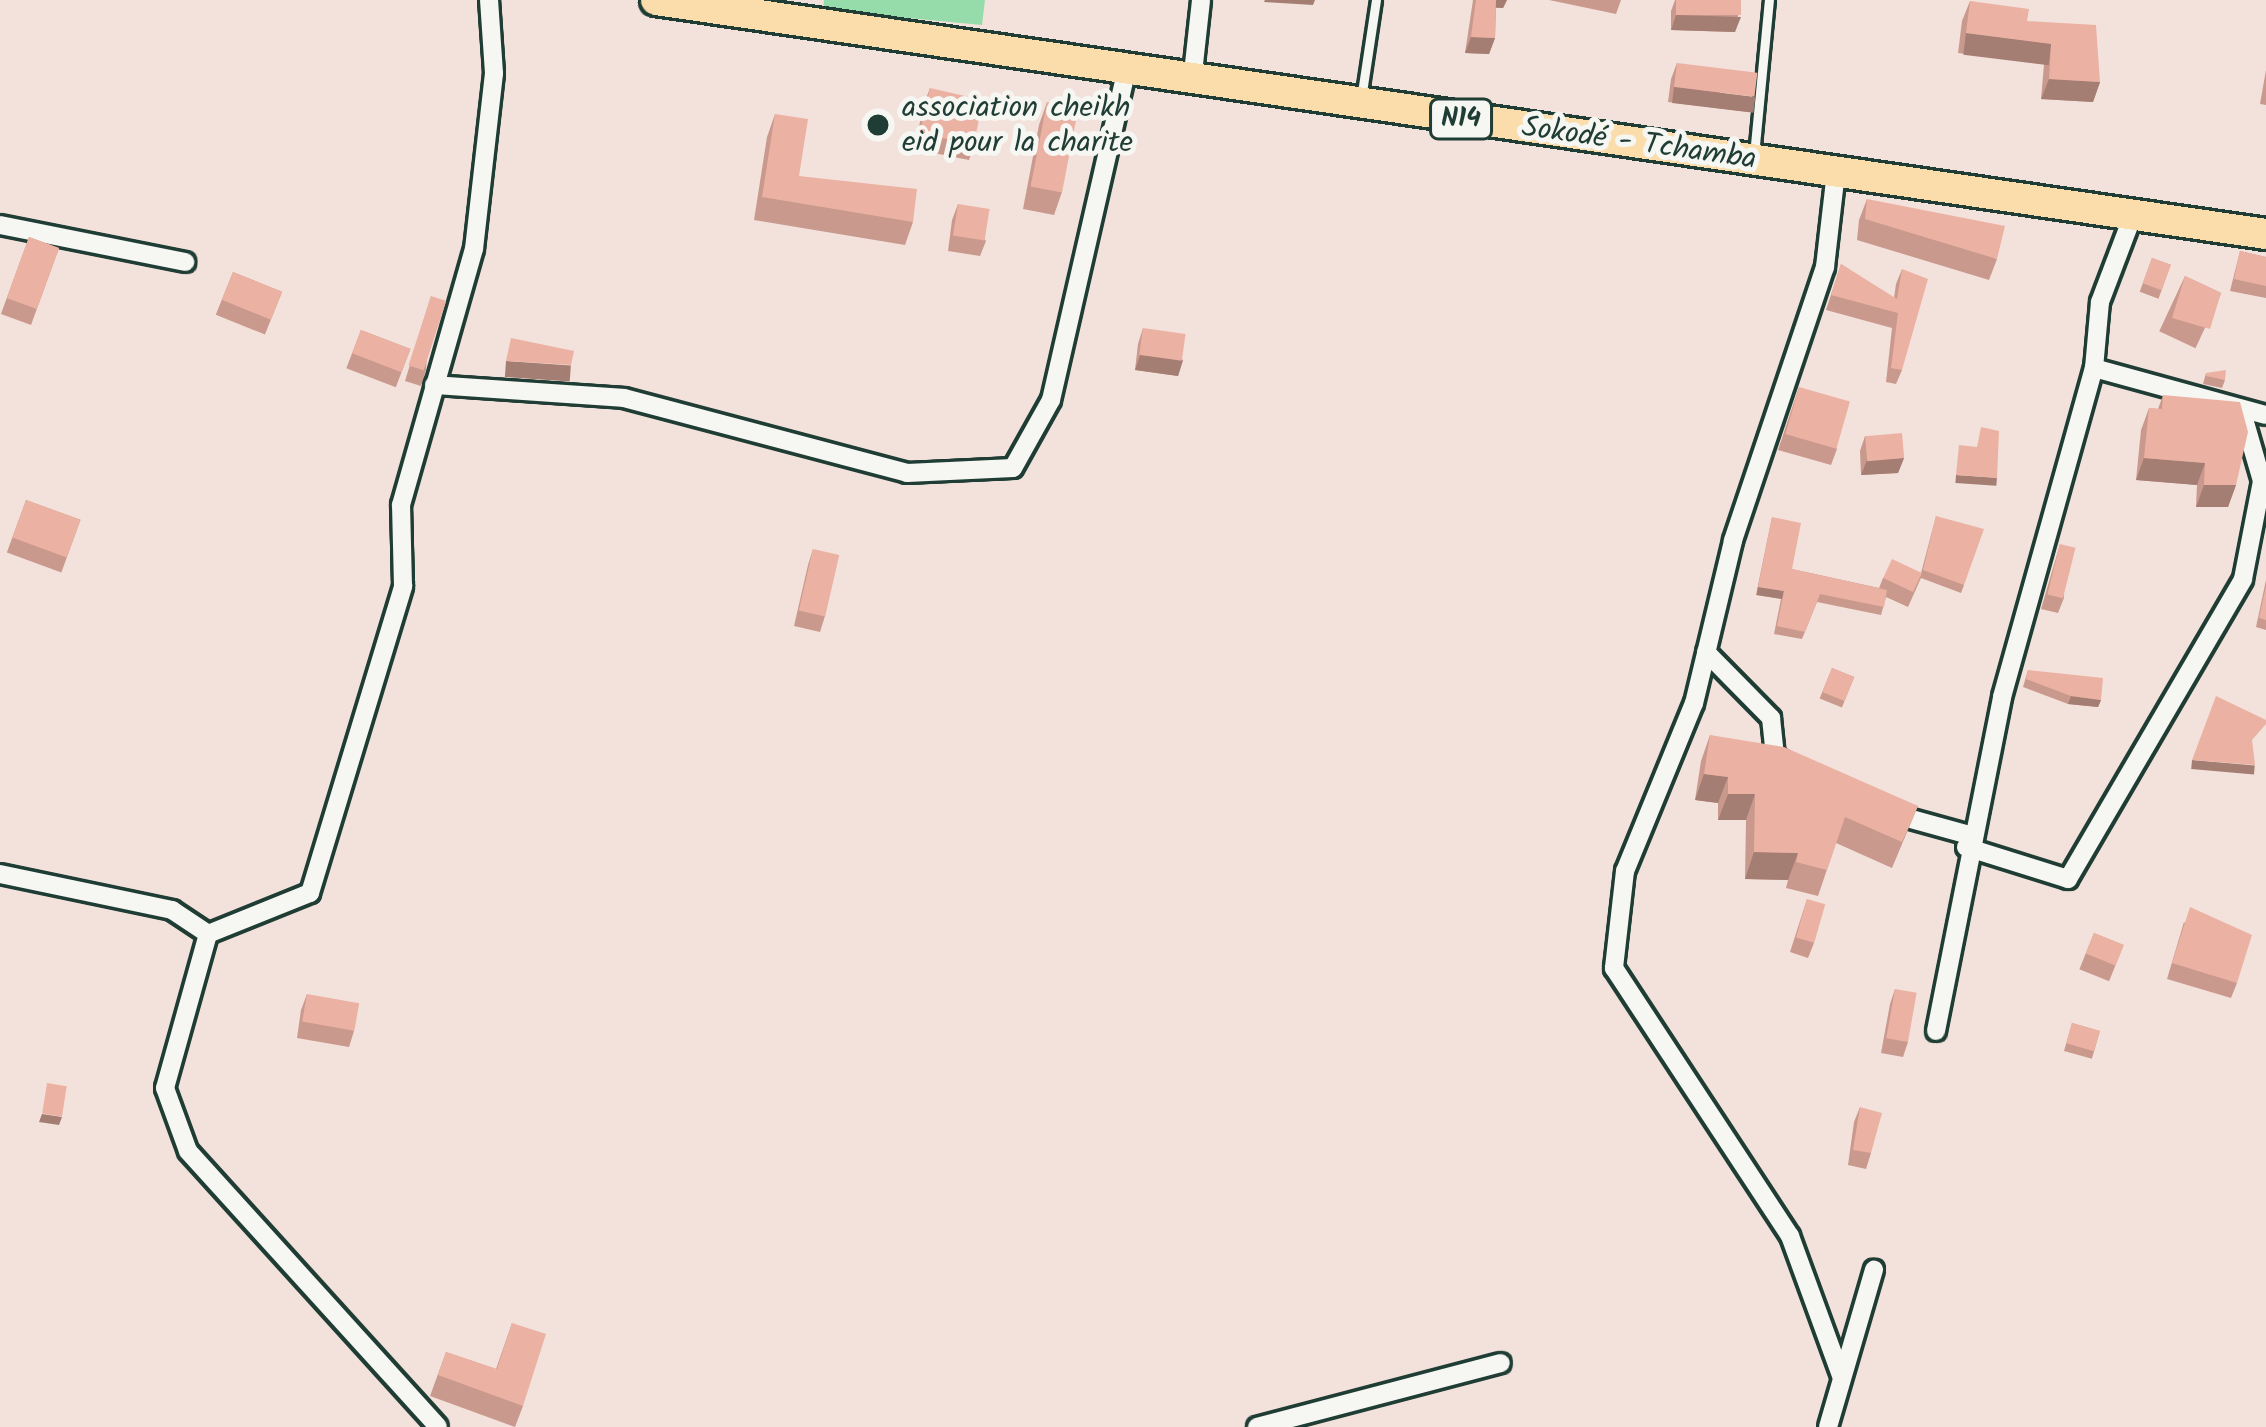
<!DOCTYPE html>
<meta charset="utf-8">
<style>
body{margin:0}
#map{position:relative;width:2266px;height:1427px;overflow:hidden;background:#f3e2db;font-family:Kalam,sans-serif}
div>[style]{position:absolute}
.green>*{inset:0;background:#95dcaa}
.roads{filter:drop-shadow(3px 0 #1f3d34) drop-shadow(-3px 0 #1f3d34) drop-shadow(0 3px #1f3d34) drop-shadow(0 -3px #1f3d34)}
.lane>*{height:9px;margin:-4.5px;padding:0 4.5px;transform-origin:4.5px;border-radius:4.5px;background:#f6f6f2}
.street>*{height:18px;margin:-9px;padding:0 9px;transform-origin:9px;border-radius:9px;background:#f6f6f2}
.primary>*{height:30px;margin:-15px;padding:0 15px;transform-origin:15px;border-radius:15px;background:#faddab}
.wall>*{inset:0;background:#ca998d;transform-origin:0 0}
.shaded-wall>*{inset:0;background:#a47d73;transform-origin:0 0}
.building>*{inset:0;background:#ebb2a4;transform-origin:0 0}
.dots>*{width:33px;height:33px;translate:-50% -50%;box-sizing:border-box;border:6px solid #f6f6f2;border-radius:50%}
span{translate:-50% -50%;white-space:nowrap;text-align:center;line-height:1.15;-webkit-text-stroke:10px #f6f6f2;paint-order:stroke}
.shield-label span{padding:3px 9px;background:#f6f6f2;border:3px solid;border-radius:9px;-webkit-text-stroke-width:0}
.shield-label{font-size:27px;color:#1f3d34;font-weight:700}
.poi-label{font-size:30px;color:#1f3d34}
.left{translate:0 -50%;text-align:left}
.street-label{font-size:30px;color:#1f3d34}
</style>
<div id="map">
<div class="green">
<div style="clip-path:polygon(824px 0,985px 0,982px 25px,823px 10px)"></div>
</div>
<div class="roads">
<div class="lane">
<div style="left:1361px;top:99px;width:100px;rotate:-81.4deg"></div>
<div style="left:1754px;top:155px;width:156px;rotate:-84.5deg"></div>
</div>
<div class="street">
<div style="left:1192px;top:82px;width:82px;rotate:-83.7deg"></div>
<div style="left:1836px;top:172px;width:96px;rotate:96.6deg"></div>
<div style="left:1825px;top:267px;width:289px;rotate:108.6deg"></div>
<div style="left:1733px;top:541px;width:167px;rotate:103.5deg"></div>
<div style="left:1694px;top:703px;width:182px;rotate:112.3deg"></div>
<div style="left:1625px;top:871px;width:98px;rotate:96.5deg"></div>
<div style="left:1614px;top:968px;width:321px;rotate:56.7deg"></div>
<div style="left:1790px;top:1236px;width:151px;rotate:69.9deg"></div>
<div style="left:0;top:225px;width:189px;rotate:11.3deg"></div>
<div style="left:2094px;top:368px;width:178px;rotate:15.3deg"></div>
<div style="left:434px;top:385px;width:190px;rotate:3.9deg"></div>
<div style="left:624px;top:398px;width:293px;rotate:14.8deg"></div>
<div style="left:907px;top:473px;width:106px;rotate:-2.7deg"></div>
<div style="left:1013px;top:468px;width:78px;rotate:-60.8deg"></div>
<div style="left:1051px;top:400px;width:336px;rotate:-77.1deg"></div>
<div style="left:1706px;top:652px;width:93px;rotate:45.4deg"></div>
<div style="left:1771px;top:718px;width:38px;rotate:84deg"></div>
<div style="left:1775px;top:756px;width:14px;rotate:34deg"></div>
<div style="left:1893px;top:814px;width:79px;rotate:15.4deg"></div>
<div style="left:1966px;top:847px;width:107px;rotate:17.4deg"></div>
<div style="left:2068px;top:879px;width:347px;rotate:-59.7deg"></div>
<div style="left:2243px;top:579px;width:100px;rotate:-79deg"></div>
<div style="left:2262px;top:481px;width:72px;rotate:-106.2deg"></div>
<div style="left:0;top:874px;width:176px;rotate:11.8deg"></div>
<div style="left:172px;top:910px;width:43px;rotate:33.7deg"></div>
<div style="left:208px;top:934px;width:110px;rotate:-21.9deg"></div>
<div style="left:310px;top:893px;width:321px;rotate:-73.1deg"></div>
<div style="left:403px;top:586px;width:81px;rotate:-91.4deg"></div>
<div style="left:401px;top:505px;width:266px;rotate:-74.1deg"></div>
<div style="left:474px;top:249px;width:177px;rotate:-83.5deg"></div>
<div style="left:494px;top:73px;width:73px;rotate:-93.9deg"></div>
<div style="left:208px;top:934px;width:160px;rotate:105.6deg"></div>
<div style="left:165px;top:1088px;width:67px;rotate:69.9deg"></div>
<div style="left:188px;top:1151px;width:372px;rotate:47.8deg"></div>
<div style="left:1936px;top:1031px;width:340px;rotate:-78.8deg"></div>
<div style="left:2002px;top:697px;width:342px;rotate:-74.4deg"></div>
<div style="left:2094px;top:368px;width:66px;rotate:-84.8deg"></div>
<div style="left:2100px;top:302px;width:93px;rotate:-69.2deg"></div>
<div style="left:1257px;top:1427px;width:252px;rotate:-14.7deg"></div>
<div style="left:1828px;top:1427px;width:164px;rotate:-73.7deg"></div>
</div>
<div class="primary">
<div style="left:656px;top:0;width:1627px;rotate:8.27deg"></div>
</div>
</div>
<div class="wall">
<div style="clip-path:polygon(1473px 0,1507px 0,1503px 8px,1496px 8px,1495px 38px,1489px 54px,1465px 53px)"></div>
<div style="clip-path:polygon(1549px 0,1621px 0,1616px 14px)"></div>
<div style="clip-path:polygon(1675px 0,1741px 0,1735px 32px,1671px 30px,1671px 11px)"></div>
<div style="clip-path:polygon(1970px 1px,2027px 21px,2100px 82px,2093px 102px,2041px 99px,2044px 64px,1958px 53px,1962px 21px)"></div>
<div style="clip-path:polygon(1677px 63px,1749px 112px,1668px 102px,1671px 79px)"></div>
<div style="clip-path:polygon(2266px 70px,2266px 105px,2260px 104px)"></div>
<div style="clip-path:polygon(930px 88px,974px 145px,969px 160px,914px 149px,924px 104px)"></div>
<div style="clip-path:polygon(1047px 102px,1062px 192px,1054px 215px,1023px 209px,1039px 125px)"></div>
<div style="clip-path:polygon(775px 114px,799px 176px,913px 222px,905px 245px,754px 220px,767px 137px)"></div>
<div style="clip-path:polygon(1867px 199px,1997px 259px,1989px 280px,1857px 240px,1859px 220px)"></div>
<div style="clip-path:polygon(958px 204px,986px 241px,980px 256px,948px 251px,952px 220px)"></div>
<div style="left:29px;top:237px;width:32px;height:82px;rotate:20deg"></div>
<div style="clip-path:polygon(2240px 251px,2266px 257px,2266px 298px,2230px 291px)"></div>
<div style="left:2152px;top:258px;width:20px;height:36px;rotate:20deg"></div>
<div style="clip-path:polygon(1841px 264px,1894px 298px,1896px 284px,1902px 269px,1902px 370px,1896px 384px,1886px 382px,1892px 328px,1826px 310px)"></div>
<div style="left:233px;top:272px;width:53px;height:46px;rotate:22deg"></div>
<div style="left:2185px;top:276px;width:40px;height:61px;rotate:25deg"></div>
<div style="clip-path:polygon(431px 296px,426px 370px,421px 386px,405px 381px)"></div>
<div style="clip-path:polygon(1143px 328px,1183px 360px,1178px 376px,1135px 370px,1138px 344px)"></div>
<div style="left:361px;top:330px;width:53px;height:41px;rotate:21deg"></div>
<div style="clip-path:polygon(2206px 373px,2225px 380px,2222px 388px,2203px 384px)"></div>
<div style="clip-path:polygon(1799px 387px,1837px 449px,1831px 465px,1778px 450px)"></div>
<div style="clip-path:polygon(2163px 395px,2236px 485px,2228px 507px,2196px 507px,2197px 485px,2136px 480px,2141px 430px,2149px 408px,2158px 409px)"></div>
<div style="clip-path:polygon(1865px 436px,1904px 458px,1898px 473px,1861px 475px,1860px 451px)"></div>
<div style="left:26px;top:500px;width:58px;height:56px;rotate:20deg"></div>
<div style="clip-path:polygon(1936px 516px,1964px 585px,1961px 593px,1921px 578px,1908px 607px,1886px 597px,1881px 615px,1817px 602px,1802px 639px,1774px 634px,1781px 599px,1756px 595px,1772px 517px,1792px 569px,1879px 588px,1883px 578px,1921px 573px)"></div>
<div style="clip-path:polygon(2060px 544px,2064px 598px,2058px 613px,2041px 609px)"></div>
<div style="clip-path:polygon(813px 549px,825px 616px,820px 632px,794px 626px,808px 565px)"></div>
<div style="clip-path:polygon(2266px 580px,2266px 630px,2256px 627px)"></div>
<div style="left:1832px;top:668px;width:24px;height:33px;rotate:22deg"></div>
<div style="clip-path:polygon(2028px 670px,2101px 700px,2098px 707px,2068px 704px,2023px 687px)"></div>
<div style="clip-path:polygon(1710px 735px,1918px 806px,1892px 868px,1836px 843px,1818px 896px,1786px 888px,1788px 880px,1745px 879px,1746px 820px,1718px 820px,1718px 803px,1695px 800px,1701px 761px)"></div>
<div style="clip-path:polygon(1807px 899px,1814px 943px,1808px 958px,1790px 952px)"></div>
<div style="clip-path:polygon(2184px 922px,2237px 983px,2231px 998px,2167px 979px)"></div>
<div style="left:2094px;top:933px;width:32px;height:39px;rotate:22deg"></div>
<div style="clip-path:polygon(1895px 989px,1908px 1042px,1903px 1057px,1881px 1053px,1890px 1004px)"></div>
<div style="clip-path:polygon(307px 994px,354px 1031px,349px 1047px,297px 1038px,301px 1010px)"></div>
<div style="left:2072px;top:1023px;width:29px;height:29px;rotate:16deg"></div>
<div style="clip-path:polygon(1860px 1107px,1871px 1153px,1866px 1169px,1848px 1165px,1854px 1122px)"></div>
<div style="clip-path:polygon(512px 1323px,523px 1406px,515px 1427px,430px 1396px,446px 1352px,496px 1369px)"></div>
</div>
<div class="shaded-wall">
<div style="clip-path:polygon(1265px 0,1315px 0,1313px 5px,1264px 2px)"></div>
<div style="clip-path:polygon(1494px 0,1507px 0,1503px 8px,1491px 7px)"></div>
<div style="clip-path:polygon(1676px 15px,1741px 17px,1735px 32px,1671px 30px)"></div>
<div style="left:1966px;top:33px;width:86px;height:22px;rotate:7deg"></div>
<div style="clip-path:polygon(1471px 37px,1495px 38px,1489px 54px,1465px 53px)"></div>
<div style="clip-path:polygon(2049px 79px,2100px 82px,2093px 102px,2041px 99px)"></div>
<div style="left:1674px;top:87px;width:82px;height:16px;rotate:7deg"></div>
<div style="clip-path:polygon(1140px 355px,1183px 360px,1178px 376px,1135px 370px)"></div>
<div style="left:506px;top:361px;width:65px;height:16px;rotate:4deg"></div>
<div style="clip-path:polygon(1904px 458px,1898px 473px,1861px 475px,1867px 460px)"></div>
<div style="clip-path:polygon(2144px 458px,2205px 463px,2197px 485px,2136px 480px)"></div>
<div style="left:1956px;top:475px;width:41px;height:8px;rotate:4deg"></div>
<div style="clip-path:polygon(2204px 485px,2236px 485px,2228px 507px,2196px 507px)"></div>
<div style="left:1758px;top:587px;width:26px;height:8px;rotate:9deg"></div>
<div style="clip-path:polygon(2071px 696px,2101px 700px,2098px 707px,2068px 704px)"></div>
<div style="left:2192px;top:760px;width:63px;height:9px;rotate:5deg"></div>
<div style="clip-path:polygon(1704px 774px,1728px 777px,1718px 803px,1695px 800px)"></div>
<div style="clip-path:polygon(1728px 794px,1755px 794px,1746px 820px,1718px 820px)"></div>
<div style="clip-path:polygon(1754px 852px,1798px 853px,1788px 880px,1745px 879px)"></div>
<div style="clip-path:polygon(42px 1114px,62px 1117px,59px 1125px,39px 1122px)"></div>
</div>
<div class="building">
<div style="clip-path:polygon(1476px 0,1496px 0,1495px 38px,1471px 37px)"></div>
<div style="left:1676px;top:0;width:65px;height:15px"></div>
<div style="clip-path:polygon(1970px 1px,2029px 9px,2027px 21px,2096px 25px,2100px 82px,2049px 79px,2051px 44px,1966px 33px)"></div>
<div style="left:1677px;top:63px;width:81px;height:24px;rotate:7deg"></div>
<div style="left:930px;top:88px;width:55px;height:46px;rotate:13deg"></div>
<div style="left:1047px;top:102px;width:32px;height:86px;rotate:11deg"></div>
<div style="clip-path:polygon(775px 114px,808px 119px,799px 176px,917px 189px,913px 222px,762px 197px)"></div>
<div style="clip-path:polygon(1867px 199px,2005px 226px,1997px 259px,1865px 219px)"></div>
<div style="left:958px;top:204px;width:32px;height:32px;rotate:9deg"></div>
<div style="left:29px;top:237px;width:32px;height:65px;rotate:20deg"></div>
<div style="clip-path:polygon(2240px 251px,2266px 257px,2266px 286px,2234px 279px)"></div>
<div style="left:2152px;top:258px;width:20px;height:27px;rotate:20deg"></div>
<div style="clip-path:polygon(1841px 264px,1897px 299px,1902px 269px,1928px 279px,1902px 370px,1891px 368px,1898px 313px,1831px 295px)"></div>
<div style="left:233px;top:272px;width:53px;height:30px;rotate:22deg"></div>
<div style="clip-path:polygon(2185px 276px,2221px 293px,2210px 329px,2172px 318px)"></div>
<div style="left:431px;top:296px;width:16px;height:73px;rotate:18deg"></div>
<div style="left:1143px;top:328px;width:43px;height:27px;rotate:8deg"></div>
<div style="left:361px;top:330px;width:53px;height:25px;rotate:21deg"></div>
<div style="clip-path:polygon(511px 338px,574px 351px,571px 365px,506px 361px)"></div>
<div style="clip-path:polygon(2226px 370px,2225px 380px,2206px 376px,2206px 373px)"></div>
<div style="left:1799px;top:387px;width:53px;height:49px;rotate:16deg"></div>
<div style="clip-path:polygon(2163px 395px,2240px 402px,2248px 432px,2236px 485px,2204px 485px,2205px 463px,2144px 458px,2149px 408px,2162px 409px)"></div>
<div style="clip-path:polygon(1981px 427px,1999px 431px,1997px 478px,1956px 475px,1959px 445px,1977px 447px)"></div>
<div style="left:1902px;top:433px;width:25px;height:37px;rotate:85deg"></div>
<div style="left:26px;top:500px;width:58px;height:40px;rotate:20deg"></div>
<div style="clip-path:polygon(1936px 516px,1984px 529px,1964px 585px,1923px 570px)"></div>
<div style="clip-path:polygon(1772px 517px,1801px 523px,1792px 569px,1887px 590px,1884px 607px,1820px 594px,1805px 632px,1777px 626px,1784px 591px,1758px 587px)"></div>
<div style="left:2060px;top:544px;width:16px;height:52px;rotate:14deg"></div>
<div style="left:813px;top:549px;width:27px;height:63px;rotate:13deg"></div>
<div style="left:1892px;top:559px;width:33px;height:21px;rotate:25deg"></div>
<div style="clip-path:polygon(2266px 586px,2266px 620px,2259px 618px)"></div>
<div style="left:1832px;top:668px;width:24px;height:26px;rotate:22deg"></div>
<div style="clip-path:polygon(2028px 670px,2103px 678px,2101px 700px,2071px 696px,2026px 679px)"></div>
<div style="clip-path:polygon(2216px 696px,2266px 720px,2266px 724px,2252px 740px,2255px 765px,2192px 760px)"></div>
<div style="clip-path:polygon(1710px 735px,1784px 747px,1918px 806px,1902px 842px,1845px 817px,1827px 870px,1796px 862px,1798px 853px,1754px 852px,1755px 794px,1728px 794px,1728px 777px,1704px 774px)"></div>
<div style="left:1807px;top:899px;width:19px;height:40px;rotate:16deg"></div>
<div style="clip-path:polygon(2190px 907px,2252px 935px,2237px 983px,2172px 963px)"></div>
<div style="left:2094px;top:933px;width:32px;height:22px;rotate:22deg"></div>
<div style="left:1895px;top:989px;width:22px;height:50px;rotate:10deg"></div>
<div style="left:307px;top:994px;width:53px;height:28px;rotate:10deg"></div>
<div style="left:2072px;top:1023px;width:29px;height:21px;rotate:16deg"></div>
<div style="left:47px;top:1083px;width:20px;height:31px;rotate:9deg"></div>
<div style="clip-path:polygon(1860px 1107px,1882px 1113px,1871px 1153px,1853px 1150px)"></div>
<div style="clip-path:polygon(512px 1323px,546px 1334px,523px 1406px,438px 1375px,446px 1352px,497px 1369px)"></div>
</div>
<div class="dots">
<div style="left:878px;top:125px;background:#1f3d34"></div>
</div>
<div class="shield-label">
<span style="left:1461px;top:119px">N14</span>
</div>
<div class="poi-label">
<span class="left" style="left:902px;top:125px">association cheikh<br>eid pour la charite</span>
</div>
<div class="street-label">
<span style="left:1639px;top:144px;rotate:8deg">Sokodé - Tchamba</span>
</div>
</div>
